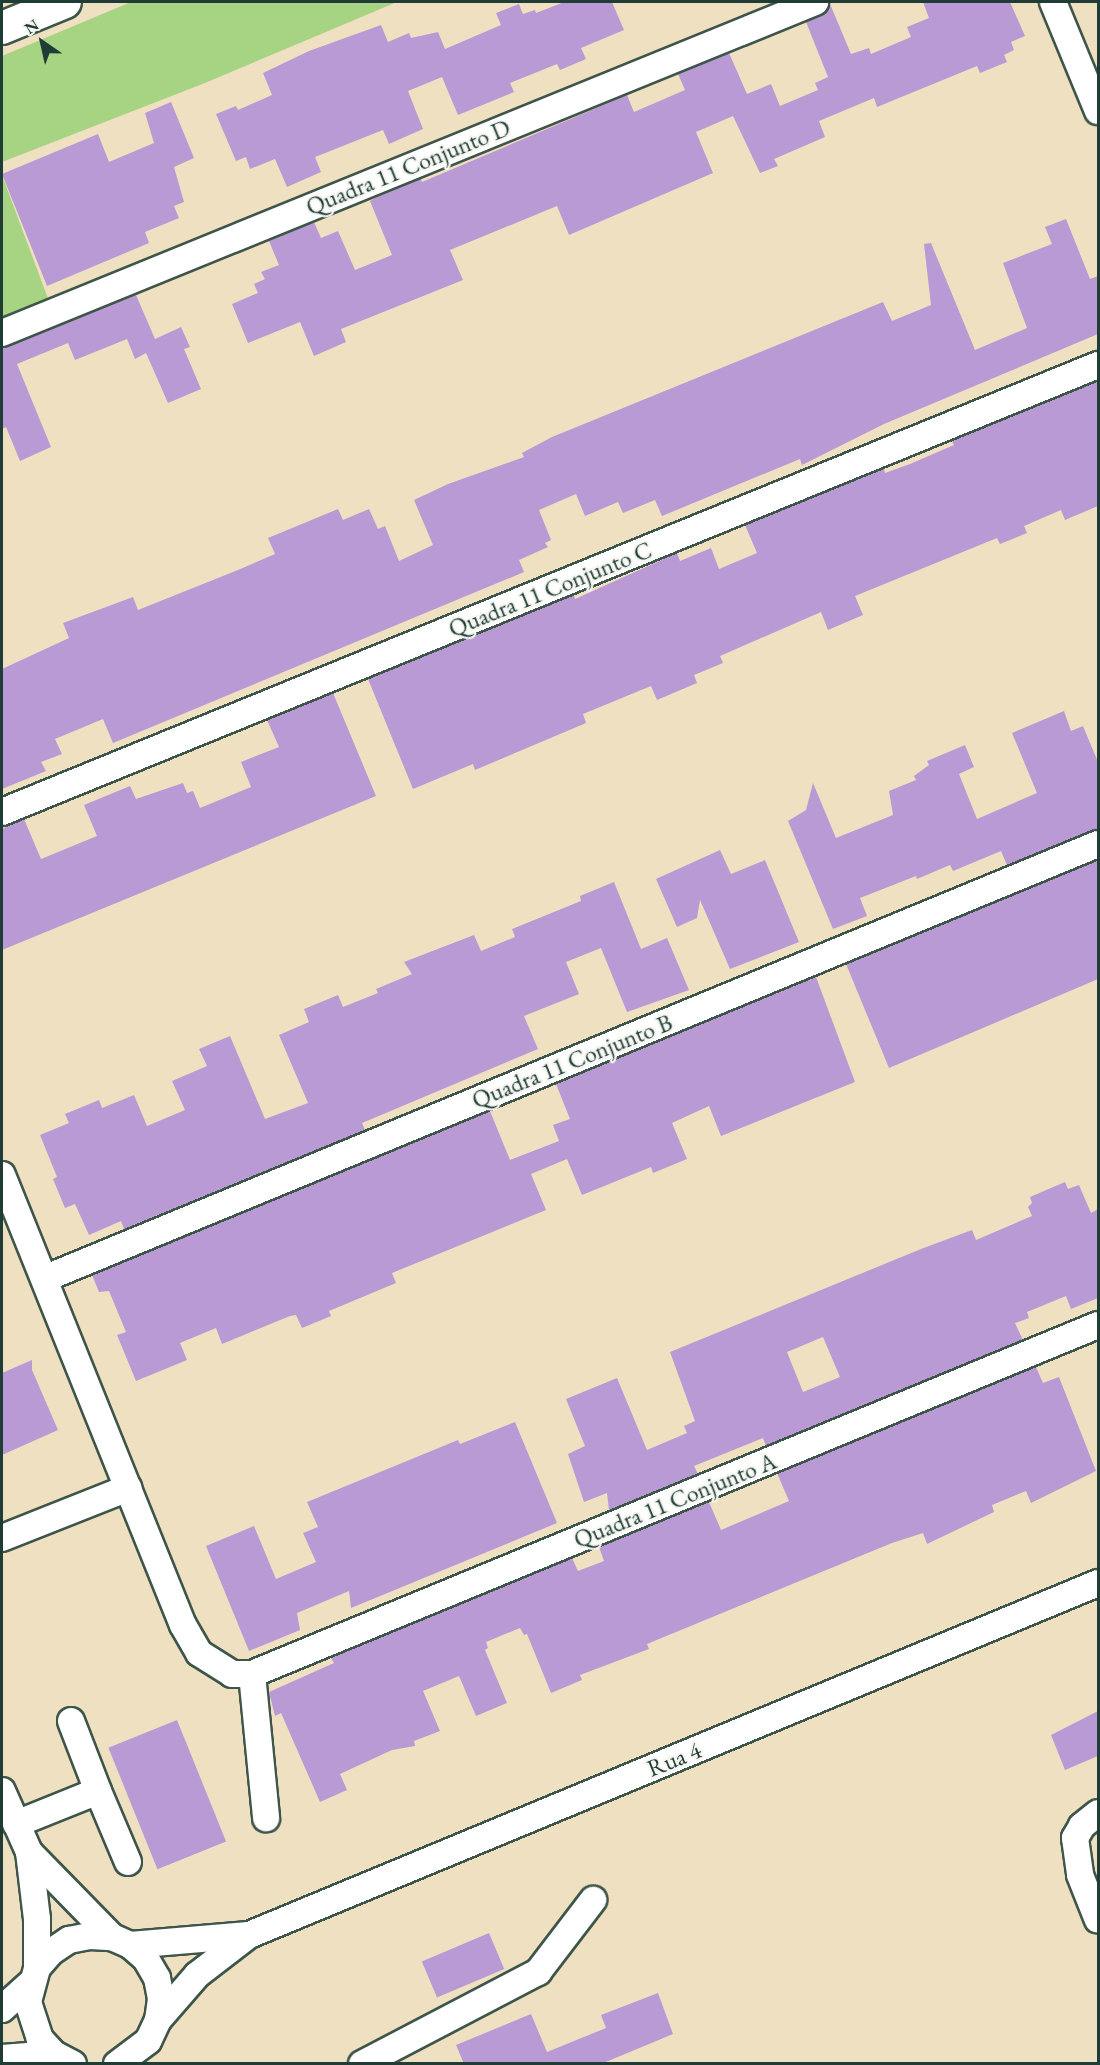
<!DOCTYPE html>
<style>
body{margin:0}
#map{position:relative;width:1100px;height:2065px;overflow:hidden;background:#efe0c1;font-family:"EB Garamond",serif}
div>[style]{position:absolute}
.green>*{inset:0;background:#a7d482}
.building>*{inset:0;background:#b99ad5;transform-origin:0 0}
.roads{filter:drop-shadow(2px 0 #3e5549) drop-shadow(-2px 0 #3e5549) drop-shadow(0 2px #3e5549) drop-shadow(0 -2px #3e5549)}
.minor>*{height:26px;margin:-13px;padding:0 13px;transform-origin:13px;border-radius:13px;background:#fff}
.major>*{height:32px;margin:-16px;padding:0 16px;transform-origin:16px;border-radius:16px;background:#fff}
span{translate:-50% -50%;white-space:nowrap;text-align:center;line-height:1.15;-webkit-text-stroke:4.5px #f6f6f2;paint-order:stroke}
.street-label{font-size:24px;color:#1f3d34}
.frame{position:absolute;inset:0;border:3px solid #1f3d34;pointer-events:none}
.north{position:absolute;left:12px;top:12px;width:60px;height:60px;-webkit-text-stroke:4px #f6f6f2;paint-order:stroke;rotate:326deg;font-size:16px;font-weight:700;line-height:24px;text-align:center;color:#1f3d34}
.north::after{content:'';display:block;margin:auto;width:21px;height:27px;background:#1f3d34;clip-path:polygon(50% 0,100% 100%,50% 72%,0 100%)}
</style>
<div id="map">
<div class="green">
<div style="clip-path:polygon(131px 2px,397px 2px,205px 83px,2px 162px,2px 56px)"></div>
<div style="clip-path:polygon(2px 175px,53px 312px,2px 333px)"></div>
</div>
<div class="building">
<div style="clip-path:polygon(564px 2px,612px 2px,624px 30px,581px 48px,586px 59px,560px 70px,557px 64px,510px 83px,514px 92px,458px 115px,442px 77px,408px 91px,423px 129px,389px 144px,383px 130px,315px 157px,321px 172px,287px 187px,275px 159px,250px 169px,246px 157px,236px 161px,216px 114px,236px 106px,238px 110px,272px 95px,263px 73px,309px 51px,381px 25px,388px 42px,409px 33px,411px 38px,438px 32px,445px 49px,501px 25px,496px 13px,519px 4px,523px 14px,535px 10px,536px 13px)"></div>
<div style="clip-path:polygon(923px 2px,1010px 2px,1025px 36px,1011px 42px,1014px 50px,1004px 55px,1007px 62px,980px 73px,977px 66px,877px 107px,874px 98px,819px 121px,825px 137px,774px 159px,778px 166px,760px 173px,733px 116px,696px 132px,713px 173px,569px 235px,557px 206px,450px 250px,463px 280px,341px 329px,346px 342px,314px 356px,300px 322px,248px 343px,232px 304px,258px 293px,254px 284px,265px 279px,261px 272px,279px 265px,269px 241px,314px 222px,321px 238px,338px 231px,355px 270px,392px 255px,370px 201px,379px 196px,421px 179px,422px 182px,627px 95px,634px 112px,685px 90px,678px 74px,729px 53px,747px 94px,771px 84px,780px 106px,818px 90px,815px 83px,828px 77px,806px 22px,821px 16px,830px 4px,851px 54px,869px 48px,871px 54px,911px 37px,907px 27px,929px 18px)"></div>
<div style="clip-path:polygon(171px 102px,194px 158px,174px 167px,184px 202px,174px 206px,179px 218px,145px 232px,149px 243px,47px 286px,2px 174px,98px 134px,109px 162px,154px 143px,145px 113px)"></div>
<div style="clip-path:polygon(1066px 219px,1090px 279px,1098px 276px,1098px 334px,884px 424px,802px 465px,800px 459px,662px 516px,655px 500px,623px 513px,618px 502px,585px 516px,576px 494px,539px 510px,551px 540px,545px 543px,548px 547px,519px 560px,524px 572px,113px 743px,103px 719px,55px 739px,62px 754px,41px 762px,46px 771px,2px 789px,2px 669px,69px 638px,63px 623px,133px 597px,138px 610px,238px 570px,275px 554px,268px 538px,338px 509px,343px 520px,369px 509px,378px 529px,385px 526px,399px 561px,433px 545px,414px 500px,448px 484px,524px 457px,522px 453px,552px 437px,883px 302px,892px 321px,931px 305px,924px 244px,931px 243px,975px 350px,1027px 328px,1003px 263px,1052px 244px,1045px 227px)"></div>
<div style="clip-path:polygon(136px 295px,155px 339px,181px 327px,190px 347px,184px 349px,201px 389px,168px 403px,146px 353px,135px 359px,127px 339px,75px 360px,68px 343px,17px 364px,51px 447px,20px 461px,6px 427px,2px 429px,2px 348px)"></div>
<div style="clip-path:polygon(1098px 381px,1098px 506px,1065px 520px,1061px 510px,1024px 526px,1027px 533px,1000px 544px,997px 538px,855px 596px,863px 615px,828px 630px,821px 612px,720px 656px,723px 663px,694px 675px,697px 683px,657px 700px,651px 686px,583px 714px,586px 723px,475px 770px,473px 764px,413px 789px,368px 679px,574px 595px,575px 599px,677px 553px,680px 561px,711px 548px,719px 569px,757px 553px,745px 525px,884px 469px,885px 473px,910px 464px,954px 445px,952px 441px)"></div>
<div style="clip-path:polygon(333px 693px,376px 796px,2px 950px,2px 829px,24px 819px,41px 859px,97px 836px,84px 805px,130px 786px,136px 799px,183px 783px,187px 793px,193px 791px,200px 808px,251px 787px,241px 762px,279px 747px,267px 720px)"></div>
<div style="clip-path:polygon(1064px 711px,1071px 731px,1083px 726px,1098px 762px,1098px 829px,1007px 865px,1001px 851px,953px 871px,950px 865px,917px 879px,916px 876px,860px 898px,867px 916px,833px 929px,788px 821px,806px 810px,813px 783px,836px 838px,893px 815px,889px 791px,916px 780px,914px 776px,929px 765px,927px 761px,965px 745px,974px 767px,959px 774px,977px 819px,1037px 793px,1012px 733px)"></div>
<div style="clip-path:polygon(720px 850px,731px 874px,765px 860px,799px 942px,730px 969px,700px 900px,697px 918px,677px 927px,656px 879px)"></div>
<div style="clip-path:polygon(1098px 860px,1098px 979px,889px 1068px,846px 964px)"></div>
<div style="clip-path:polygon(614px 882px,641px 949px,667px 938px,689px 990px,627px 1012px,601px 948px,566px 962px,579px 994px,524px 1016px,538px 1049px,362px 1123px,365px 1130px,124px 1229px,121px 1221px,89px 1235px,75px 1204px,65px 1208px,53px 1179px,57px 1177px,40px 1135px,69px 1123px,65px 1114px,99px 1100px,102px 1108px,134px 1095px,147px 1126px,185px 1110px,172px 1081px,207px 1066px,199px 1049px,230px 1036px,265px 1119px,308px 1103px,279px 1035px,309px 1022px,304px 1009px,338px 995px,343px 1007px,378px 993px,376px 989px,412px 974px,404px 962px,474px 935px,481px 951px,515px 937px,512px 929px,581px 901px,580px 896px)"></div>
<div style="clip-path:polygon(816px 977px,855px 1082px,721px 1136px,709px 1106px,672px 1123px,687px 1159px,653px 1173px,651px 1167px,582px 1195px,567px 1159px,531px 1174px,546px 1210px,392px 1273px,396px 1283px,329px 1311px,331px 1316px,302px 1328px,296px 1315px,290px 1316px,222px 1344px,216px 1328px,180px 1343px,187px 1360px,136px 1381px,117px 1335px,126px 1332px,109px 1291px,99px 1292px,92px 1275px,490px 1111px,510px 1160px,559px 1141px,553px 1125px,570px 1119px,556px 1084px)"></div>
<div style="clip-path:polygon(evenodd,1065px 1182px,1068px 1189px,1079px 1185px,1091px 1213px,1098px 1209px,1098px 1298px,1071px 1309px,1066px 1296px,1027px 1312px,1029px 1318px,1015px 1323px,1023px 1340px,766px 1446px,763px 1438px,694px 1466px,698px 1474px,609px 1510px,607px 1493px,584px 1502px,568px 1454px,585px 1446px,566px 1399px,617px 1378px,647px 1450px,687px 1433px,684px 1426px,695px 1421px,670px 1352px,921px 1249px,972px 1230px,976px 1240px,1032px 1216px,1028px 1207px,1032px 1203px,1030px 1197px,1065px 1182px,823px 1337px,840px 1377px,803px 1392px,787px 1352px,823px 1337px)"></div>
<div style="clip-path:polygon(32px 1360px,32px 1370px,58px 1430px,2px 1455px,2px 1373px)"></div>
<div style="clip-path:polygon(1036px 1367px,1043px 1383px,1059px 1377px,1096px 1471px,1031px 1503px,1026px 1491px,992px 1505px,994px 1512px,927px 1544px,923px 1533px,892px 1543px,647px 1644px,649px 1649px,580px 1675px,582px 1680px,551px 1693px,527px 1634px,524px 1635px,520px 1628px,486px 1642px,488px 1648px,485px 1650px,507px 1703px,476px 1716px,459px 1676px,423px 1691px,440px 1731px,414px 1741px,415px 1746px,392px 1750px,340px 1774px,347px 1790px,320px 1802px,281px 1713px,275px 1716px,269px 1692px,334px 1663px,331px 1658px,572px 1558px,578px 1571px,604px 1561px,599px 1547px,709px 1502px,721px 1530px,789px 1501px,777px 1473px)"></div>
<div style="clip-path:polygon(515px 1422px,557px 1523px,351px 1608px,349px 1591px,297px 1613px,300px 1630px,249px 1651px,206px 1546px,254px 1526px,276px 1579px,316px 1562px,303px 1533px,318px 1527px,307px 1502px,458px 1440px,460px 1444px)"></div>
<div style="clip-path:polygon(1098px 1711px,1098px 1756px,1065px 1770px,1051px 1735px)"></div>
<div style="left:177px;top:1720px;width:131px;height:74px;rotate:68deg"></div>
<div style="left:489px;top:1933px;width:39px;height:73px;rotate:67deg"></div>
<div style="clip-path:polygon(658px 1993px,673px 2034px,601px 2064px,464px 2064px,456px 2045px,531px 2014px,547px 2052px,606px 2028px,601px 2015px)"></div>
</div>
<div class="roads">
<div class="minor">
<div style="left:1053px;top:2px;width:118px;rotate:67.6deg"></div>
<div style="left:2px;top:333px;width:878px;rotate:-22.15deg"></div>
<div style="left:2px;top:812px;width:1184px;rotate:-22.19deg"></div>
<div style="left:2px;top:1175px;width:485px;rotate:68.1deg"></div>
<div style="left:183px;top:1625px;width:32px;rotate:60deg"></div>
<div style="left:199px;top:1653px;width:39px;rotate:32deg"></div>
<div style="left:232px;top:1674px;width:20px"></div>
<div style="left:252px;top:1674px;width:915px;rotate:-22.42deg"></div>
<div style="left:46px;top:1278px;width:1138px;rotate:-22.42deg"></div>
<div style="left:2px;top:1538px;width:136px;rotate:-21.6deg"></div>
<div style="left:252px;top:1674px;width:145px;rotate:84.4deg"></div>
<div style="left:2px;top:1791px;width:67px;rotate:66.1deg"></div>
<div style="left:29px;top:1852px;width:67px;rotate:83.2deg"></div>
<div style="left:37px;top:1919px;width:49px;rotate:90deg"></div>
<div style="left:98px;top:1791px;width:77px;rotate:67.1deg"></div>
<div style="left:1098px;top:1813px;width:21px;rotate:141deg"></div>
<div style="left:1082px;top:1826px;width:14px;rotate:120deg"></div>
<div style="left:1075px;top:1838px;width:37px;rotate:82deg"></div>
<div style="left:1080px;top:1875px;width:48px;rotate:68.2deg"></div>
<div style="left:16px;top:1824px;width:88px;rotate:-21.9deg"></div>
<div style="left:98px;top:1791px;width:75px;rotate:-111.1deg"></div>
<div style="left:29px;top:1852px;width:119px;rotate:45.7deg"></div>
<div style="left:130px;top:1945px;width:119px;rotate:-4.8deg"></div>
<div style="left:2px;top:2009px;width:40px;rotate:-42deg"></div>
<div style="left:158px;top:2020px;width:60px;rotate:-49.1deg"></div>
<div style="left:197px;top:1975px;width:66px;rotate:-37.6deg"></div>
<div style="left:249px;top:1935px;width:919px;rotate:-22.52deg"></div>
<div style="left:2px;top:2058px;width:52px;rotate:-4.4deg"></div>
<div style="left:73px;top:2064px;width:21px;rotate:-152deg"></div>
<div style="left:54px;top:2054px;width:21px;rotate:-133deg"></div>
<div style="left:40px;top:2039px;width:39px;rotate:-108deg"></div>
<div style="left:28px;top:2002px;width:35px;rotate:-75deg"></div>
<div style="left:37px;top:1968px;width:21px;rotate:-49deg"></div>
<div style="left:51px;top:1952px;width:22px;rotate:-34deg"></div>
<div style="left:69px;top:1940px;width:21px;rotate:-11deg"></div>
<div style="left:90px;top:1936px;width:22px;rotate:3deg"></div>
<div style="left:112px;top:1937px;width:20px;rotate:24deg"></div>
<div style="left:130px;top:1945px;width:21px;rotate:41deg"></div>
<div style="left:146px;top:1959px;width:22px;rotate:60deg"></div>
<div style="left:157px;top:1978px;width:21px;rotate:79deg"></div>
<div style="left:161px;top:1999px;width:21px;rotate:98deg"></div>
<div style="left:158px;top:2020px;width:23px;rotate:115deg"></div>
<div style="left:148px;top:2041px;width:39px;rotate:143deg"></div>
<div style="left:362px;top:2064px;width:199px;rotate:-27.6deg"></div>
<div style="left:538px;top:1972px;width:91px;rotate:-52.6deg"></div>
</div>
<div class="major">
<div style="left:2px;top:28px;width:68px;rotate:-22.4deg"></div>
</div>
</div>
<div class="street-label">
<span style="left:408px;top:167px;rotate:-22deg">Quadra 11 Conjunto D</span>
<span style="left:550px;top:589px;rotate:-22deg">Quadra 11 Conjunto C</span>
<span style="left:572px;top:1061px;rotate:-22deg">Quadra 11 Conjunto B</span>
<span style="left:675px;top:1500px;rotate:-22deg">Quadra 11 Conjunto A</span>
<span style="left:674px;top:1759px;rotate:-22deg">Rua 4</span>
</div>
<div class="frame"></div>
<div class="north">N</div>
</div>
